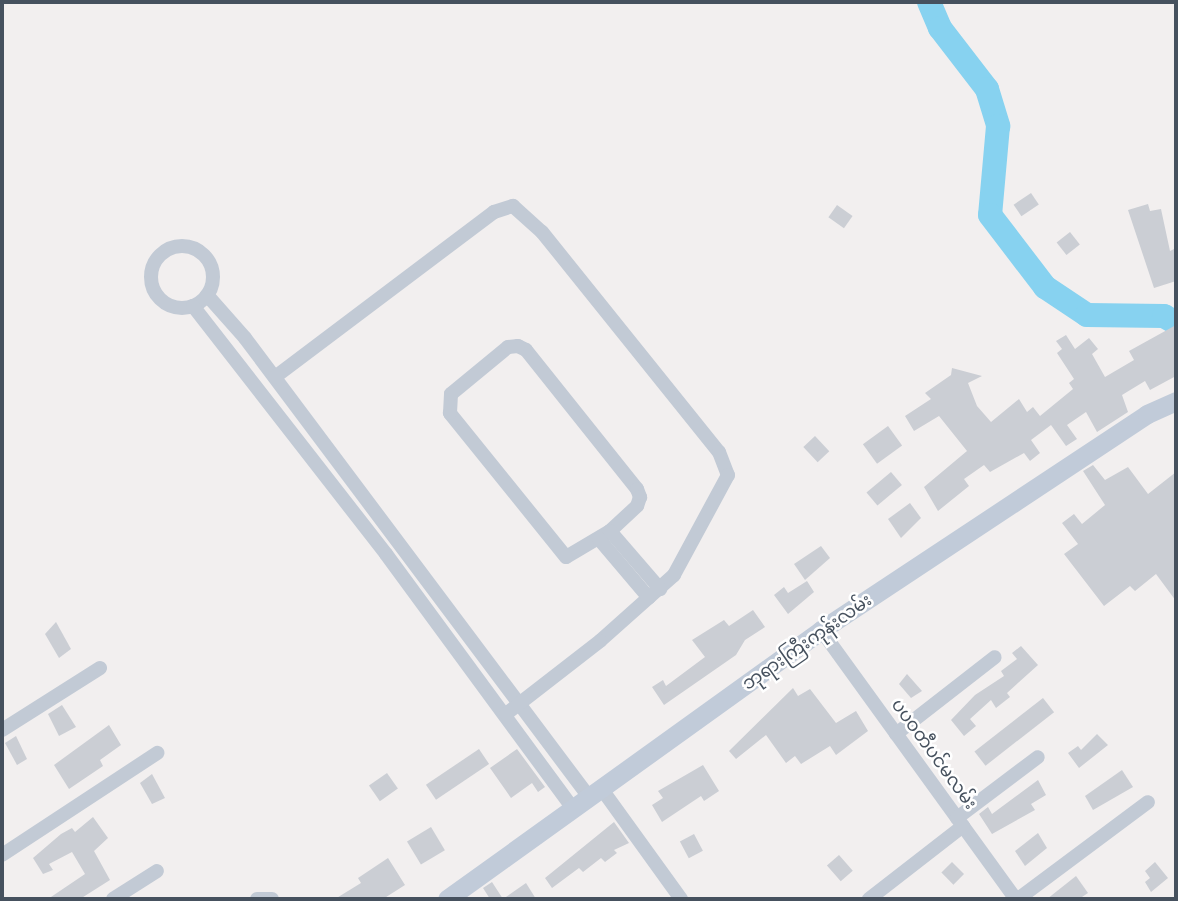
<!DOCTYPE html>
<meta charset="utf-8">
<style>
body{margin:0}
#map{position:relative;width:1178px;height:901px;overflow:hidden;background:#f2efef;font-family:"IBM Plex Sans","Noto Sans Myanmar",sans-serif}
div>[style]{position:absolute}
.river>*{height:24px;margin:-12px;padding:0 12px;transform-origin:12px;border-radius:12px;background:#87d2f0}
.building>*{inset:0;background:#cbced4;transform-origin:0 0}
.street>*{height:14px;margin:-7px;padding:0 7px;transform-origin:7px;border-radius:7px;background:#c2cad5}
.street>.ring{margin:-7px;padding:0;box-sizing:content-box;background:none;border:14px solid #c2cad5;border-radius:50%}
.secondary>*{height:19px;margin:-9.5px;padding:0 9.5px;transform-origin:9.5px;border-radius:9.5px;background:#c1cbd9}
span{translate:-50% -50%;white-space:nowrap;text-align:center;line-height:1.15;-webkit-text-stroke:5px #fff;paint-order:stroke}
.street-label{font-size:18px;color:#46515e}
.frame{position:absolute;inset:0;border:4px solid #46515e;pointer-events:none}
</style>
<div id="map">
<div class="river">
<div style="left:929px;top:2px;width:28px;rotate:67deg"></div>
<div style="left:940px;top:28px;width:77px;rotate:52.4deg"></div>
<div style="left:987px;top:89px;width:39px;rotate:73deg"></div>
<div style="left:998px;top:126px;width:89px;rotate:95.1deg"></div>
<div style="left:990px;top:215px;width:91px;rotate:52.6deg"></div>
<div style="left:1045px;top:287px;width:50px;rotate:33.7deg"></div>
<div style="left:1087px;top:315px;width:77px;rotate:0.7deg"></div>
<div style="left:1164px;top:316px;width:14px;rotate:30deg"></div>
</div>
<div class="building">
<div style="left:1031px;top:193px;width:14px;height:21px;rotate:56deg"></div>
<div style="clip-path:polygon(1148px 204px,1150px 211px,1161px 209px,1170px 251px,1176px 248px,1176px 281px,1154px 288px,1128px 210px)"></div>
<div style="left:837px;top:205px;width:19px;height:15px;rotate:35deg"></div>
<div style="left:1070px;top:232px;width:16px;height:17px;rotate:52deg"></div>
<div style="clip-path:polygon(1176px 325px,1176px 376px,1150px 390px,1145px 381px,1122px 395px,1128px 412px,1097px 432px,1086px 412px,1067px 425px,1077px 439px,1066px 446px,1051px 425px,1031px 440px,1040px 453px,1030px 461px,1024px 453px,990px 472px,984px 465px,964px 479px,969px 486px,938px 511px,924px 487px,967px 451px,939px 416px,914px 431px,905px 416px,931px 399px,925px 393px,951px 375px,952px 368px,982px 376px,968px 383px,977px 406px,991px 422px,1019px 399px,1027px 412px,1033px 407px,1040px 416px,1073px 389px,1069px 383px,1074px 379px,1057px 353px,1062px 349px,1056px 341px,1066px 335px,1075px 349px,1089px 338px,1098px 349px,1092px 354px,1105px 377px,1134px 360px,1129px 351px)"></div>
<div style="left:888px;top:426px;width:24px;height:31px;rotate:54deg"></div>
<div style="left:815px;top:436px;width:21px;height:16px;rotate:47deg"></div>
<div style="clip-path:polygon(1093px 465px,1105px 480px,1128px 467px,1148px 494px,1176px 472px,1176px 601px,1156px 574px,1135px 591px,1130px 586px,1104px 606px,1064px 554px,1078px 544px,1062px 523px,1074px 514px,1082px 524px,1105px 505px,1083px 471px)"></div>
<div style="left:891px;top:472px;width:17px;height:32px;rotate:50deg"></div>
<div style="clip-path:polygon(910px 503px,921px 518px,901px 538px,888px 519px)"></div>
<div style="clip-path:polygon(821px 546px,830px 558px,805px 580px,794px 564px)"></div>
<div style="clip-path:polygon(807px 581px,814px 592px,788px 614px,774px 595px,784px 587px,788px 593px)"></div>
<div style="clip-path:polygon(753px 610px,765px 627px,745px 640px,736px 655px,664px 705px,652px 687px,663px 680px,666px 686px,705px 657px,692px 640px,724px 620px,729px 626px)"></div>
<div style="clip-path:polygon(56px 622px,71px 649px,59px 658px,45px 634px)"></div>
<div style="clip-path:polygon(1021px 646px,1038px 665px,1007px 693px,1010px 697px,996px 708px,991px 700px,970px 719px,976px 726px,964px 736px,951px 720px,975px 695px,1004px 676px,1001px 671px,1017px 659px,1012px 653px)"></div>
<div style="clip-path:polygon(907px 674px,922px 691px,911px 698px,899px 684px)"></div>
<div style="clip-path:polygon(793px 688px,798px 696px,810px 689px,836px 723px,856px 711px,868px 731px,836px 755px,830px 746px,801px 764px,795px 756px,786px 763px,766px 735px,736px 759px,729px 751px)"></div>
<div style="left:1043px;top:698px;width:18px;height:87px;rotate:52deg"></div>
<div style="clip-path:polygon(62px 705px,76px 727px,59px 736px,48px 714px)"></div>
<div style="clip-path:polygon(109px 725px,121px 745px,100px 760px,103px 766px,69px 789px,54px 765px)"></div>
<div style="clip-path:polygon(1097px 734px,1108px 745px,1079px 768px,1068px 753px,1078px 746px,1081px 750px)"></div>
<div style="clip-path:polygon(16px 736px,27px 759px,17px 765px,5px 743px)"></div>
<div style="left:479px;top:749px;width:18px;height:64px;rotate:56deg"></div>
<div style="clip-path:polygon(517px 749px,545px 787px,538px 792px,532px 783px,511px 798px,490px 768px)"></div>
<div style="clip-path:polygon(703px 765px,719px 791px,704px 801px,701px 796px,662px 822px,652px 805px,663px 798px,658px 791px)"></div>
<div style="clip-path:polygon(1122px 770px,1133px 787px,1093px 810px,1085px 796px)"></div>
<div style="left:387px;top:773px;width:19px;height:22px;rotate:55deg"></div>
<div style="clip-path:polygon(152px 774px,165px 798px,152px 804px,140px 783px)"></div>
<div style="clip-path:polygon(1038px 780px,1046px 795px,1031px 804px,1035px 810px,992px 834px,979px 814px,988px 807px,992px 814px)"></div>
<div style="clip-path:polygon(93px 817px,108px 838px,94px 851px,110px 880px,80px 899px,48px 899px,85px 874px,72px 852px,49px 864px,53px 870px,43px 874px,33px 858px,61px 834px,72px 828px,75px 832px)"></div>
<div style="clip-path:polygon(614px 822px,629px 843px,614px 850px,617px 853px,605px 862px,601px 858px,583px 872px,579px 868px,552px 888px,545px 878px)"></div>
<div style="left:431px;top:827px;width:27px;height:28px;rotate:59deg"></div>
<div style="clip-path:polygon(1038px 833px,1047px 848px,1025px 866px,1015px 851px)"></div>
<div style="left:694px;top:834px;width:19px;height:16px;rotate:62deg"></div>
<div style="left:839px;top:855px;width:21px;height:16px;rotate:49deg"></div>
<div style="clip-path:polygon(388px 858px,405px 885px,383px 899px,335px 899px,361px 883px,358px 878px)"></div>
<div style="left:952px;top:862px;width:17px;height:15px;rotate:45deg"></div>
<div style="clip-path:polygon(1155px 862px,1168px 878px,1151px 892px,1145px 882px,1150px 878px,1145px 871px)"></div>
<div style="clip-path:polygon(1076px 876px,1088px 893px,1079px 899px,1047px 899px)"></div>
<div style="clip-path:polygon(492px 882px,503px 899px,526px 883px,536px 899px,490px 899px,483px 888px)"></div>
</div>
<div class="street">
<div class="ring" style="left:151px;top:246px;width:48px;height:48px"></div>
<div style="left:207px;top:295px;width:57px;rotate:48.5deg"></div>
<div style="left:245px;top:338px;width:574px;rotate:53.15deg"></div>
<div style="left:193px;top:306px;width:314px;rotate:52.1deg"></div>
<div style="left:386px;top:554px;width:316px;rotate:53.7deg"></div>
<div style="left:518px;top:346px;width:9px;rotate:27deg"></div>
<div style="left:526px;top:350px;width:178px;rotate:51.4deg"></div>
<div style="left:637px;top:489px;width:9px;rotate:69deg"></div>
<div style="left:640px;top:497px;width:9px;rotate:108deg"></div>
<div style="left:637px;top:506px;width:37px;rotate:137deg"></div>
<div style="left:610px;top:531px;width:51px;rotate:149.4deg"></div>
<div style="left:566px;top:557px;width:185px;rotate:-128.9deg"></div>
<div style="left:450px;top:413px;width:19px;rotate:-87deg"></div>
<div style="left:451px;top:394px;width:74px;rotate:-39.5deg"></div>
<div style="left:508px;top:347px;width:10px;rotate:-6deg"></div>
<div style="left:275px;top:377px;width:274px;rotate:-37deg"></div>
<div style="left:494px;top:212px;width:20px;rotate:-18deg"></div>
<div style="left:513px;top:206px;width:39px;rotate:42deg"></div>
<div style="left:542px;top:232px;width:282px;rotate:51.2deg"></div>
<div style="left:719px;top:452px;width:25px;rotate:69deg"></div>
<div style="left:728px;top:475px;width:114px;rotate:118.4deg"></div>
<div style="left:674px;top:575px;width:99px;rotate:138.3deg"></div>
<div style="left:600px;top:641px;width:119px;rotate:142.2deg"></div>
<div style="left:610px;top:531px;width:77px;rotate:49.2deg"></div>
<div style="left:599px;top:539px;width:77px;rotate:49.7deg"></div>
<div style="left:821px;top:630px;width:332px;rotate:54.1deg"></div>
<div style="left:2px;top:730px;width:116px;rotate:-32.3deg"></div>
<div style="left:896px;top:734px;width:125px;rotate:-37.9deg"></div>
<div style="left:601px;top:788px;width:137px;rotate:54.2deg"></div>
<div style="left:957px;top:818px;width:101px;rotate:-37deg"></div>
<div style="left:2px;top:855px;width:186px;rotate:-33.3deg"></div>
<div style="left:113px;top:899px;width:52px;rotate:-32.5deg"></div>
<div style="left:257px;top:899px;width:15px"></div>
<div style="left:869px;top:899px;width:119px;rotate:-37.8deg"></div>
<div style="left:1018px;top:899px;width:162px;rotate:-36.7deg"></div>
</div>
<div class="secondary">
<div style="left:447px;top:899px;width:461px;rotate:-35.7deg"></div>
<div style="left:821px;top:630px;width:391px;rotate:-33.5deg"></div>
<div style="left:1147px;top:414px;width:32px;rotate:-24deg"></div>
</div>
<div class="street-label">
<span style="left:807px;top:642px;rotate:-35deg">ဘုရားကြီးကုန်းလမ်း</span>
<span style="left:934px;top:754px;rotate:54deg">ပပဝတီပင်မလမ်း</span>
</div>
<div class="frame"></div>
</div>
